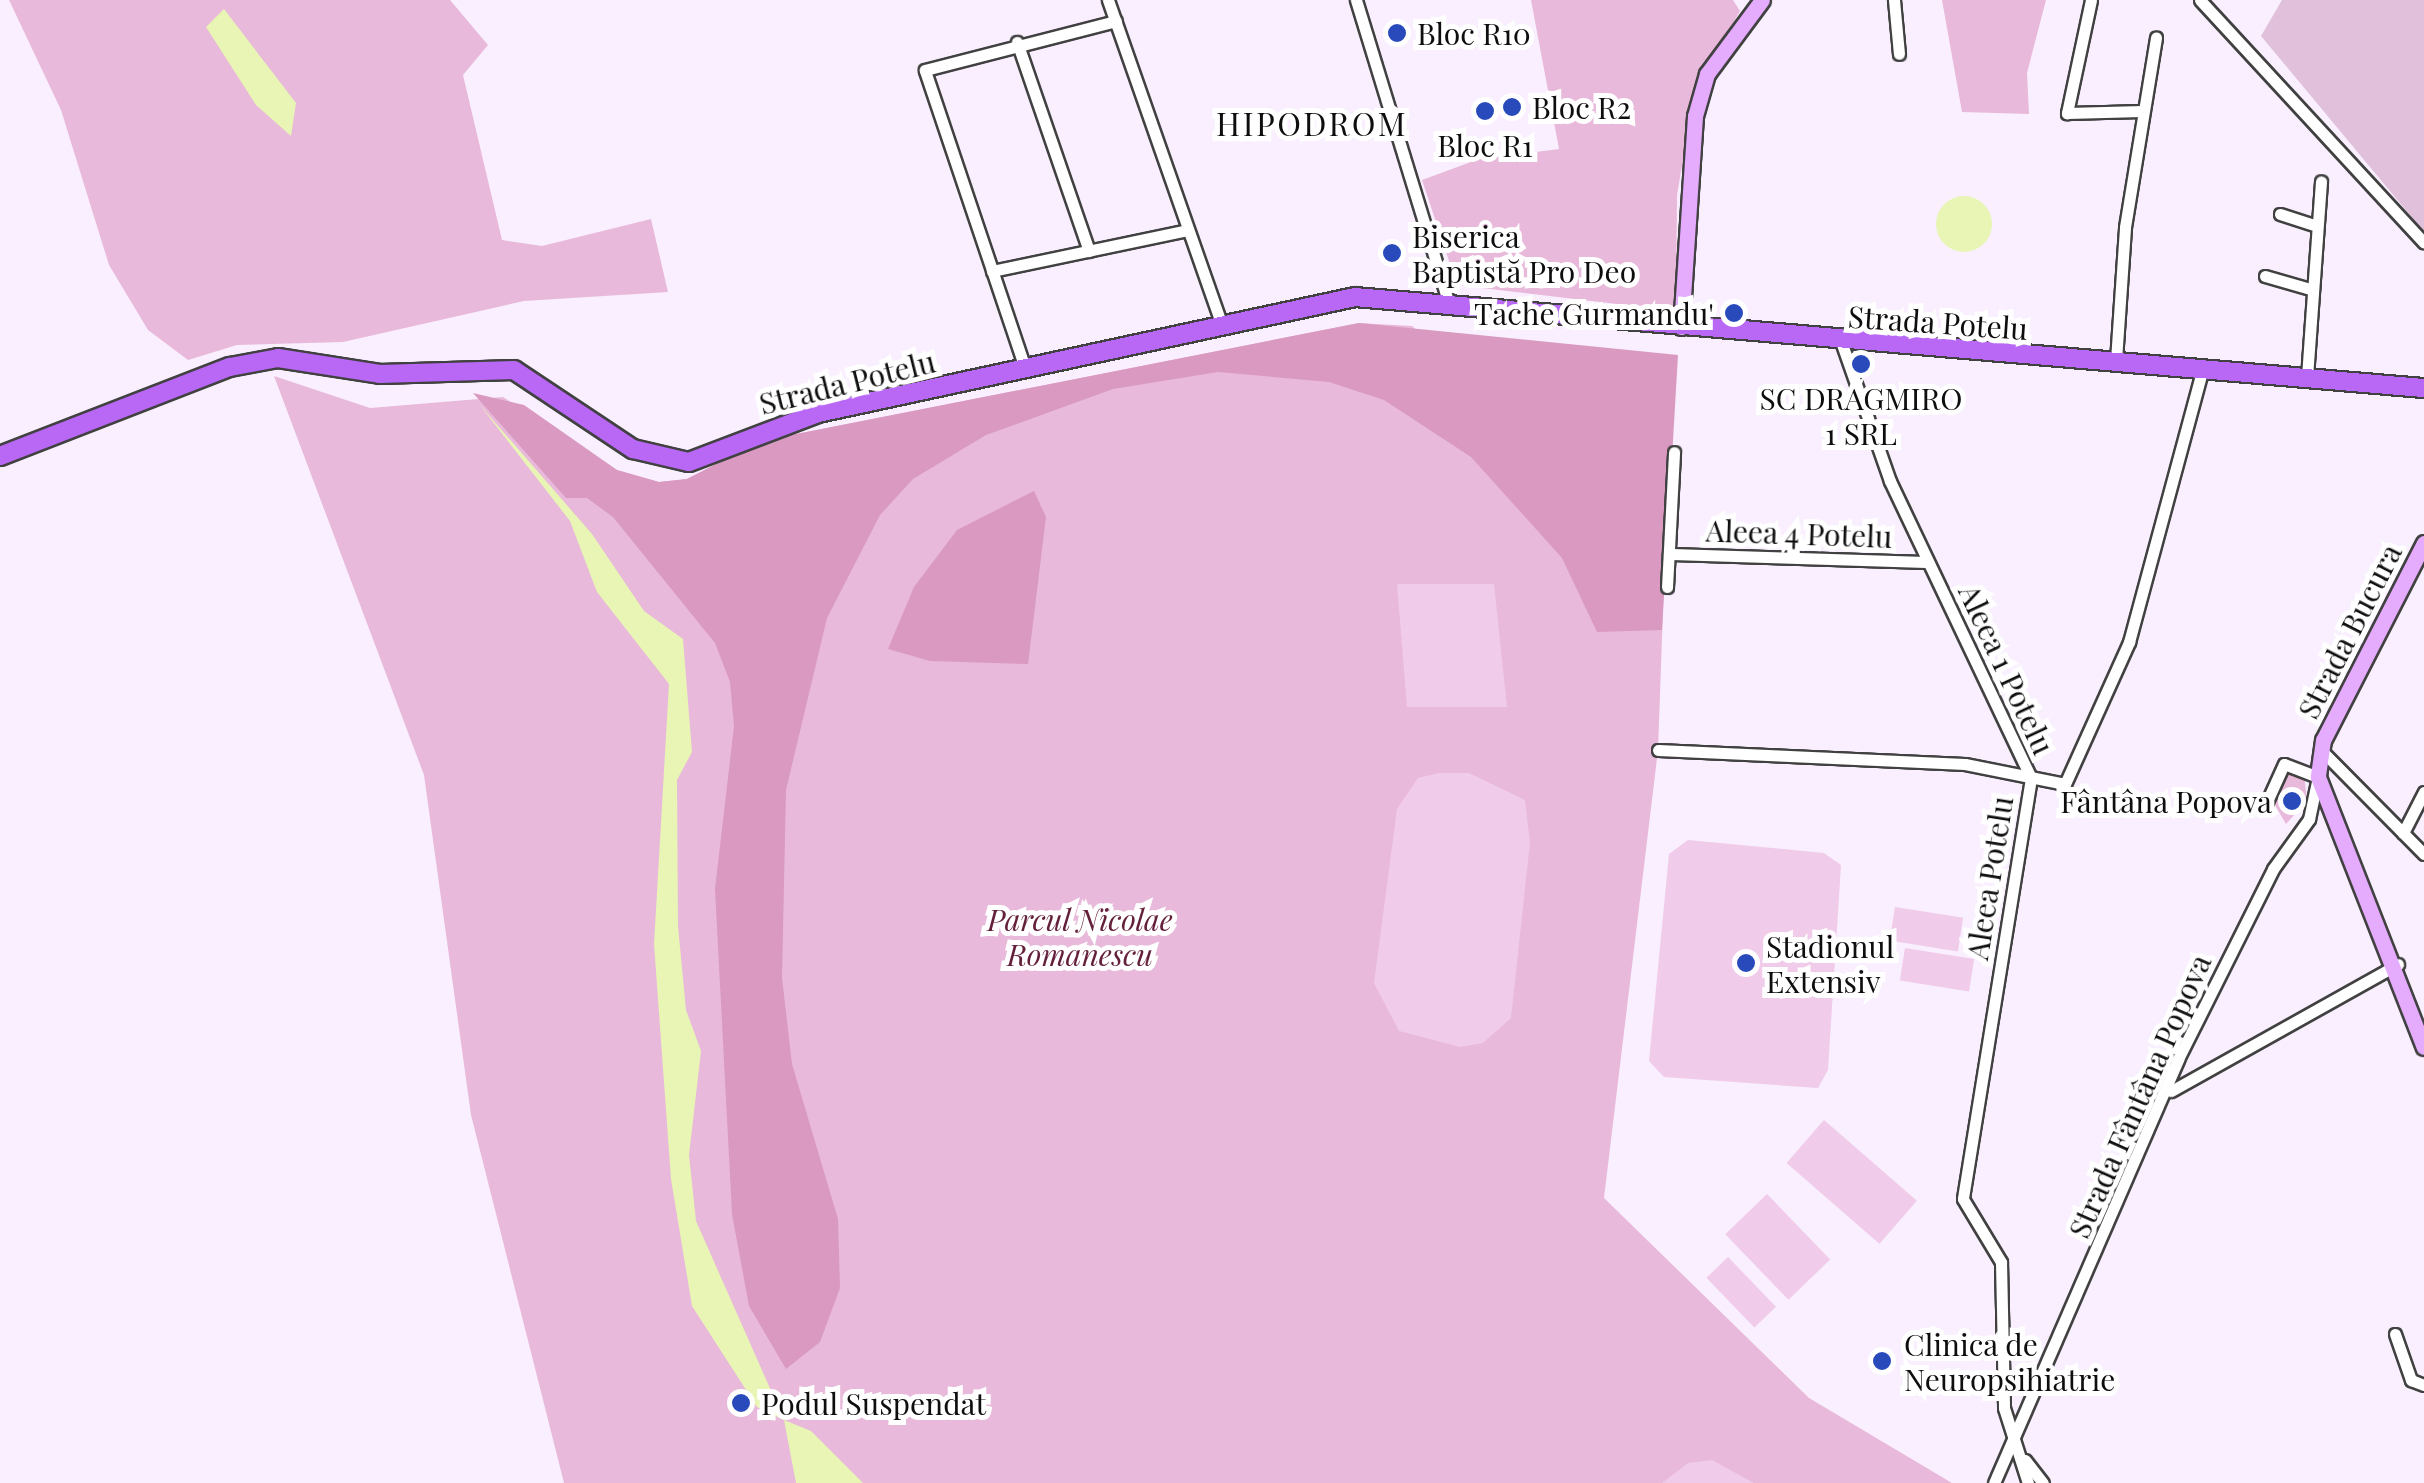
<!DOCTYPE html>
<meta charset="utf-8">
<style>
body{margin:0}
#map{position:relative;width:2424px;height:1483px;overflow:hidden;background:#f9efff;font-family:"Playfair Display",serif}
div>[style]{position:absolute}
.green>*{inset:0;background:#e8b9da}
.forest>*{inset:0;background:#d999c1}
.cemetery>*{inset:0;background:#e0c0db}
.pitch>*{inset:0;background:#f0cbea;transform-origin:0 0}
.water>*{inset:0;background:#e8f5b5}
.round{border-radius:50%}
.roads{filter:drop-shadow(2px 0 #414141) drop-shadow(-2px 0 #414141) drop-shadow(0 2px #414141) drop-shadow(0 -2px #414141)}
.street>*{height:11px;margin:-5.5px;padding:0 5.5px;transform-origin:5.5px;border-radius:5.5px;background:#fff}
.secondary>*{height:15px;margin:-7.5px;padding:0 7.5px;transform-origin:7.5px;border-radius:7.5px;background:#e5abfd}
.primary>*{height:18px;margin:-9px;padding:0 9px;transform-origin:9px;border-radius:9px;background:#b968f5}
.dots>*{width:28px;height:28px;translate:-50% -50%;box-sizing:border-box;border:5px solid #fff;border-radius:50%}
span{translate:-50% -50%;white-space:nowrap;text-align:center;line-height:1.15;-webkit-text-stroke:10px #fff;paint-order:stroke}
.poi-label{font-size:30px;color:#0e0e0e}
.left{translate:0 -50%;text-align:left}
.right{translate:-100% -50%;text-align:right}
.street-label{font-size:30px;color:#0e0e0e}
.park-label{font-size:30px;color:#641f3a;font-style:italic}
.neighbourhood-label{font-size:32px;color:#0e0e0e;letter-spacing:2.5px}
</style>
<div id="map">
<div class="green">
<div style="clip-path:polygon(9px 0,450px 0,488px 45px,463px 75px,502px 240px,542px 246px,651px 219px,668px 292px,524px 301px,343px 342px,237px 345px,188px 360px,148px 330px,109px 265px,61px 110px)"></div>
<div style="clip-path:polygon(1531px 0,1733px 0,1740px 11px,1695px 89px,1677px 195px,1676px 311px,1457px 285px,1422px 180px,1479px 159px,1559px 149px)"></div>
<div style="clip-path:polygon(1942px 0,2046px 0,2027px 73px,2029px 114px,1962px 112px)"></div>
<div style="clip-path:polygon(1359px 323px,1412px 326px,1665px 554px,1658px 750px,1604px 1198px,1809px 1398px,1952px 1483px,564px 1483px,471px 1115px,424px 775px,274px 376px,370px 408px,503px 397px,617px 470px,659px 482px,687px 479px,761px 441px)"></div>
<div style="clip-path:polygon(2289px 768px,2304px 774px,2307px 801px,2286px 824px,2272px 800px)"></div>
</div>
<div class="forest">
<div style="clip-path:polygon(1359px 323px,1678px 355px,1662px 630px,1597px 632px,1562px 558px,1471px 457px,1384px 400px,1329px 382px,1218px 372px,1113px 389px,986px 435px,913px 479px,880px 515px,827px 618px,786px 790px,782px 978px,792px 1064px,838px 1219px,840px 1288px,820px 1342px,786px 1369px,749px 1306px,732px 1214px,715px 889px,734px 726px,730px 682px,715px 643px,613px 517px,587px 498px,566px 498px,473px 393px,524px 405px,617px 470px,659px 482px,687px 479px,761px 441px)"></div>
<div style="clip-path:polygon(1034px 491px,1046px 517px,1028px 664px,930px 661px,888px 649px,914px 587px,957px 530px)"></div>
</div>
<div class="cemetery">
<div style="clip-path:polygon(2282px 0,2424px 0,2424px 232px,2261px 36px)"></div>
</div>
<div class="pitch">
<div style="clip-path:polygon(1397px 584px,1494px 584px,1507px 707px,1407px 707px)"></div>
<div style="clip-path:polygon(1439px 773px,1469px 773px,1525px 800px,1530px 842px,1511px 1018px,1483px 1043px,1460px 1047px,1399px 1031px,1374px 983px,1397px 809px,1418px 778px)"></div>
<div style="clip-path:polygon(1688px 840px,1824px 853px,1841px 865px,1828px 1070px,1818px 1088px,1664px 1077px,1649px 1061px,1669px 854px)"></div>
<div style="left:1895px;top:907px;width:69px;height:34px;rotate:9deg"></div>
<div style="left:1905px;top:948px;width:70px;height:33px;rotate:9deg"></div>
<div style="left:1824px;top:1120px;width:123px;height:57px;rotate:41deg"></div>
<div style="left:1767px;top:1194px;width:91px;height:58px;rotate:46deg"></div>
<div style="left:1728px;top:1257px;width:69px;height:30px;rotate:46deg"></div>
<div style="clip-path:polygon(1712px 1460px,1754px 1483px,1662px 1483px,1688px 1463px)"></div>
</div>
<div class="water">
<div style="clip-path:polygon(224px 9px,296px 103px,291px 136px,256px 105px,206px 27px)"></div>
<div class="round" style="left:1936px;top:196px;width:56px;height:56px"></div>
<div style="clip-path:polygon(479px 404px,592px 534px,644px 611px,683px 639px,692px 752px,677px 780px,678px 926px,686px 1010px,701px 1051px,689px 1155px,696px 1221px,784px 1420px,811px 1431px,863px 1483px,796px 1483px,784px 1420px,757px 1407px,692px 1306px,671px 1179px,654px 944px,669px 684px,597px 592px,570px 521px)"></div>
</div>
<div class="roads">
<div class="street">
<div style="left:1108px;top:0;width:341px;rotate:70.7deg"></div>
<div style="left:1356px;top:0;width:318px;rotate:73deg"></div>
<div style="left:1894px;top:0;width:54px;rotate:84.7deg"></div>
<div style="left:2091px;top:0;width:116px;rotate:102deg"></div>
<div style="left:2067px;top:113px;width:75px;rotate:-1.5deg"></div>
<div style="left:2200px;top:0;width:330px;rotate:47.3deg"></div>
<div style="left:1017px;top:42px;width:221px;rotate:71deg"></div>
<div style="left:2280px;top:214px;width:39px;rotate:18deg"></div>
<div style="left:992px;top:271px;width:200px;rotate:-11.8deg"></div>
<div style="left:2265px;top:276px;width:47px;rotate:16.1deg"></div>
<div style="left:1842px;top:344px;width:145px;rotate:70.7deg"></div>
<div style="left:1890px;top:481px;width:329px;rotate:64.6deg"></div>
<div style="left:2031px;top:778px;width:426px;rotate:99.2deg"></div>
<div style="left:1963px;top:1199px;width:74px;rotate:58.9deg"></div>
<div style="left:2001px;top:1262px;width:146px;rotate:88.8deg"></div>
<div style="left:2004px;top:1408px;width:79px;rotate:72.3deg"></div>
<div style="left:2116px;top:360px;width:133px;rotate:-86.1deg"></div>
<div style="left:2125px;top:227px;width:192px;rotate:-80.7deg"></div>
<div style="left:1024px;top:365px;width:311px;rotate:-108.6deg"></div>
<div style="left:925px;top:70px;width:197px;rotate:-14.4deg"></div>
<div style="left:2307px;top:377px;width:196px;rotate:-85.9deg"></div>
<div style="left:1669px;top:554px;width:259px;rotate:1.8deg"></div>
<div style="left:1667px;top:587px;width:135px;rotate:-87deg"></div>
<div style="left:1658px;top:750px;width:307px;rotate:2.6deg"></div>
<div style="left:1965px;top:764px;width:102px;rotate:11.3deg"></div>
<div style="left:2065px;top:784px;width:156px;rotate:-65.7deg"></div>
<div style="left:2129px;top:642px;width:285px;rotate:-74.9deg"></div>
<div style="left:2322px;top:751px;width:145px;rotate:45.3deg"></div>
<div style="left:2403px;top:833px;width:46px;rotate:-62.9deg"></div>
<div style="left:2171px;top:1091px;width:260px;rotate:-29.2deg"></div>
<div style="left:2395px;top:1334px;width:49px;rotate:70.8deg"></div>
<div style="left:2411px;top:1380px;width:14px;rotate:21deg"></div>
<div style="left:2025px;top:1460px;width:29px;rotate:52deg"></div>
<div style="left:1994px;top:1483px;width:462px;rotate:-66.5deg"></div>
<div style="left:2178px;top:1059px;width:212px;rotate:-63.4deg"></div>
<div style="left:2273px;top:869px;width:62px;rotate:-54.2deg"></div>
<div style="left:2309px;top:819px;width:43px;rotate:-77.9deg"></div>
<div style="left:2318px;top:777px;width:36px;rotate:-159deg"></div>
<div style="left:2284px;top:764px;width:48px;rotate:114.4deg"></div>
</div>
<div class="secondary">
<div style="left:1681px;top:327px;width:211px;rotate:-86.2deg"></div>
<div style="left:1695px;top:116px;width:44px;rotate:-74.1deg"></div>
<div style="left:1707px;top:74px;width:92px;rotate:-53.4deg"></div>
<div style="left:2424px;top:543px;width:221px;rotate:117.1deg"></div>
<div style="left:2323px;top:740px;width:37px;rotate:98deg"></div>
<div style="left:2318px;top:777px;width:290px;rotate:68.6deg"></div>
</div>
<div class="primary">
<div style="left:0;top:456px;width:247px;rotate:-21.2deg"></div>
<div style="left:230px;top:367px;width:49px;rotate:-10.6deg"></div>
<div style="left:278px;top:358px;width:103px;rotate:8.9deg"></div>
<div style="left:380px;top:374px;width:134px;rotate:-1.7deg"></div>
<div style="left:514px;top:370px;width:143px;rotate:33.6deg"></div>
<div style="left:633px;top:449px;width:57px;rotate:13.1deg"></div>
<div style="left:689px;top:462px;width:138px;rotate:-20.8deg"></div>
<div style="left:818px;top:413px;width:549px;rotate:-12.19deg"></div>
<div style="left:1355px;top:297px;width:1073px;rotate:4.87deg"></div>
</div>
</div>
<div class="dots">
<div style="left:1397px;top:33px;background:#294abb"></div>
<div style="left:1512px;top:107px;background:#294abb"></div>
<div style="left:1485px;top:111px;background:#294abb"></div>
<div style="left:1392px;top:253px;background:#294abb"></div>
<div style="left:1734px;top:313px;background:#294abb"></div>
<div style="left:1861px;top:364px;background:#294abb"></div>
<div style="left:2292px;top:801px;background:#294abb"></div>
<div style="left:1746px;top:963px;background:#294abb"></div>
<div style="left:1882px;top:1361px;background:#294abb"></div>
<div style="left:741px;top:1403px;background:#294abb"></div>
</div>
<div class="poi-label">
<span class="left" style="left:1417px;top:33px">Bloc R10</span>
<span class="left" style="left:1532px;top:107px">Bloc R2</span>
<span style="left:1485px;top:145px">Bloc R1</span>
<span class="left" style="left:1412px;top:253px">Biserica<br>Baptistă Pro Deo</span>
<span class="right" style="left:1714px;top:313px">Tache Gurmandu'</span>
<span style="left:1861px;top:415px">SC DRAGMIRO<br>1 SRL</span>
<span class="right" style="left:2272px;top:801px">Fântâna Popova</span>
<span class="left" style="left:1766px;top:963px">Stadionul<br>Extensiv</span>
<span class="left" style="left:1904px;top:1361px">Clinica de<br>Neuropsihiatrie</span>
<span class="left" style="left:761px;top:1403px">Podul Suspendat</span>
</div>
<div class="street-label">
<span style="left:1938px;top:322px;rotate:4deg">Strada Potelu</span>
<span style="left:847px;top:382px;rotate:-14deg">Strada Potelu</span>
<span style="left:1799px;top:533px;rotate:2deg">Aleea 4 Potelu</span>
<span style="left:2349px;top:631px;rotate:-63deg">Strada Bucura</span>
<span style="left:2007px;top:669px;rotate:65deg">Aleea 1 Potelu</span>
<span style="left:1989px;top:878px;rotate:-81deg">Aleea Potelu</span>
<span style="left:2139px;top:1096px;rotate:-66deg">Strada Fântâna Popova</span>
</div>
<div class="park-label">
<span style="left:1080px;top:936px">Parcul Nicolae<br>Romanescu</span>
</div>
<div class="neighbourhood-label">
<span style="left:1312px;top:123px">HIPODROM</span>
</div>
</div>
